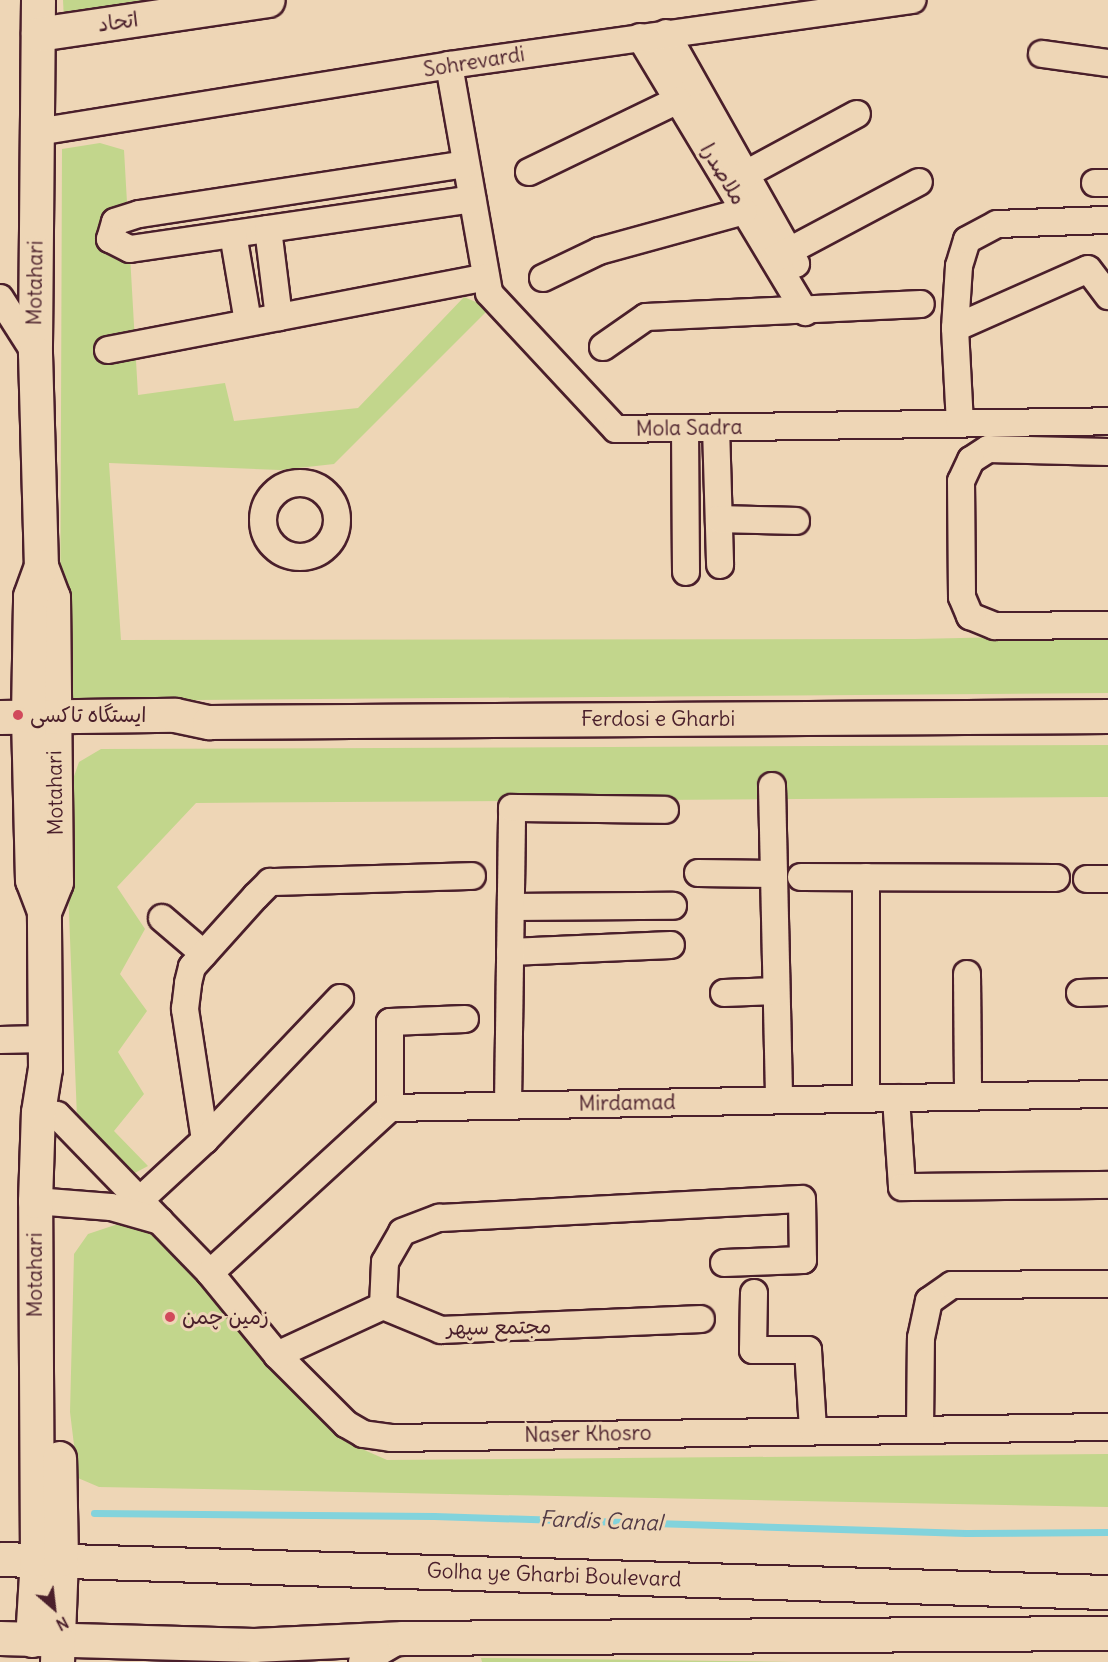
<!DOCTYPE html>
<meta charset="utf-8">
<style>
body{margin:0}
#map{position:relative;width:1108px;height:1662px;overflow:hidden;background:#eed6b6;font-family:Delius,"Playpen Sans Arabic",sans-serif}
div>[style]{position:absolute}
.green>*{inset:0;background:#c2d68c}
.stream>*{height:7px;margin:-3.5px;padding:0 3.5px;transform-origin:3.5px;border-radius:3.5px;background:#82d3dc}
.roads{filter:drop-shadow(2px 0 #4a1f2b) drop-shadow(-2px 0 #4a1f2b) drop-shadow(0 2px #4a1f2b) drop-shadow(0 -2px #4a1f2b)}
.street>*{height:26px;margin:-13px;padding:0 13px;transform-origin:13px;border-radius:13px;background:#eed6b6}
.street>.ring{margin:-13px;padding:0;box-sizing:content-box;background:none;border:26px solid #eed6b6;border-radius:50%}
.secondary>*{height:33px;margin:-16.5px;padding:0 16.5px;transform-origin:16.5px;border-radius:16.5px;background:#eed6b6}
.dots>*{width:16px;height:16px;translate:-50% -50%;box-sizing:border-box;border:3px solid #eed6b6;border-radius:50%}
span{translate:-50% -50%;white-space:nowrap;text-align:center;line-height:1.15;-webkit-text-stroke:6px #eed6b6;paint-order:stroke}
.street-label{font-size:21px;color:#4a1f2b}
.poi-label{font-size:21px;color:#4a1f2b}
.left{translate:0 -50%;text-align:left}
.water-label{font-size:22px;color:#523a46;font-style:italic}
.north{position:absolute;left:24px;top:1578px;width:60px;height:60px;-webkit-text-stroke:4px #eed6b6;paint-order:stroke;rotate:152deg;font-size:16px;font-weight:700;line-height:24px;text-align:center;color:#4a1f2b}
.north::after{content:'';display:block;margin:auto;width:21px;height:27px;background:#4a1f2b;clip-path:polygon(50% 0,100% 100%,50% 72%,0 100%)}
</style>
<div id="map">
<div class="green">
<div style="clip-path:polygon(63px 0,183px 0,64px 20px)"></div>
<div style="clip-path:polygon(100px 143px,124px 150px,138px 395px,225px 383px,234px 421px,358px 408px,464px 297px,490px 308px,334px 464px,280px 470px,109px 463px,121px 640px,915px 639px,1108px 635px,1108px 693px,73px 701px,60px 680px,62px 149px)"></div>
<div style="clip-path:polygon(1108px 745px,1108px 797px,196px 803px,117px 887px,145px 929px,120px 974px,147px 1011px,118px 1052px,144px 1094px,114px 1131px,148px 1166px,131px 1175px,77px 1118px,66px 836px,72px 782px,79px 762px,101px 749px)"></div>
<div style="clip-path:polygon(124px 1222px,153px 1235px,353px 1445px,387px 1460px,1108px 1454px,1108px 1507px,99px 1487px,78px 1478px,70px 1412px,74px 1254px,88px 1234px)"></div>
<div style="clip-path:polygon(481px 1658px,794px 1662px,482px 1662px)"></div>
</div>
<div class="stream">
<div style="left:94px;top:1513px;width:340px;rotate:0.5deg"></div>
<div style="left:434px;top:1516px;width:532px;rotate:1.83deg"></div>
<div style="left:966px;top:1533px;width:142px;rotate:-0.4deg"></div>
</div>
<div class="roads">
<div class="street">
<div style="left:666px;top:33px;width:265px;rotate:60.6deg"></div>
<div style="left:640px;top:37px;width:321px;rotate:59deg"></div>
<div style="left:1042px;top:54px;width:67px;rotate:7.8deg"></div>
<div style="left:449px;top:65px;width:231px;rotate:80deg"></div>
<div style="left:489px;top:293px;width:186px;rotate:47deg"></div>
<div style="left:616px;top:429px;width:492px;rotate:-0.9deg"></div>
<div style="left:37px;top:132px;width:417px;rotate:-9.2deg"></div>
<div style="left:449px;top:65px;width:468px;rotate:-8deg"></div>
<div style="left:466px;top:164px;width:331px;rotate:171.3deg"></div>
<div style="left:139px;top:214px;width:25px;rotate:162deg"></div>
<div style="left:115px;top:222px;width:18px;rotate:106deg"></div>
<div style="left:110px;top:239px;width:22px;rotate:27deg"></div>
<div style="left:130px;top:249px;width:346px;rotate:-8.3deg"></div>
<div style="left:529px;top:172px;width:165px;rotate:-25.8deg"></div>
<div style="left:731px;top:182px;width:143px;rotate:-28.4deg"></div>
<div style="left:1095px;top:183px;width:13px"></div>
<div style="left:268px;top:229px;width:89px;rotate:82.9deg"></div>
<div style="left:233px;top:234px;width:89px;rotate:80.3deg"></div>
<div style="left:774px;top:259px;width:164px;rotate:-28deg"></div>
<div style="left:543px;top:278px;width:62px;rotate:-25.7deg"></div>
<div style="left:599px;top:251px;width:150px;rotate:-15.4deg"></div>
<div style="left:0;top:298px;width:65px;rotate:57.5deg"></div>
<div style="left:955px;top:328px;width:145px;rotate:-23.9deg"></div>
<div style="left:1088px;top:269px;width:34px;rotate:53deg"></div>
<div style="left:603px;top:347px;width:52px;rotate:-34.9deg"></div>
<div style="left:646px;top:317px;width:275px;rotate:-2.7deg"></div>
<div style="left:108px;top:350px;width:385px;rotate:-10.9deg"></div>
<div style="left:960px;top:424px;width:96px;rotate:-93deg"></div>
<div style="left:955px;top:328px;width:62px;rotate:-86.3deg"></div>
<div style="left:959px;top:266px;width:27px;rotate:-73deg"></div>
<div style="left:967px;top:240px;width:34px;rotate:-28deg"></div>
<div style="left:997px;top:224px;width:111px;rotate:-2.1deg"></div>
<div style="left:716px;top:427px;width:138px;rotate:88.3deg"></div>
<div style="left:685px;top:428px;width:144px;rotate:89.6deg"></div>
<div style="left:1108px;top:452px;width:120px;rotate:-178.6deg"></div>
<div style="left:988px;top:449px;width:20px;rotate:147deg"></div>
<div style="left:971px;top:460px;width:23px;rotate:115deg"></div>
<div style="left:961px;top:481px;width:116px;rotate:89.5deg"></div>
<div style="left:962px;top:597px;width:21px;rotate:67deg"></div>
<div style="left:970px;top:616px;width:27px;rotate:22deg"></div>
<div style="left:995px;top:626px;width:113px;rotate:-0.5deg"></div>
<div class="ring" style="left:263px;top:483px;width:48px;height:48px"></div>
<div style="left:719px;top:519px;width:77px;rotate:1.5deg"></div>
<div style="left:772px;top:786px;width:314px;rotate:88.7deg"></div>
<div style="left:698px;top:873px;width:76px;rotate:0.8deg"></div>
<div style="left:801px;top:877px;width:255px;rotate:0.2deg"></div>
<div style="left:1087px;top:879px;width:21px"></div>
<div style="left:511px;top:907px;width:162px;rotate:-0.4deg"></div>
<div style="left:162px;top:918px;width:55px;rotate:40.6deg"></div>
<div style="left:510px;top:952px;width:161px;rotate:-2.5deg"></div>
<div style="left:967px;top:974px;width:123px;rotate:89.5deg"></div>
<div style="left:724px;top:993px;width:52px;rotate:-2.2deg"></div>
<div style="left:1080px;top:993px;width:28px;rotate:-2deg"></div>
<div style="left:0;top:1040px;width:44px;rotate:-1.3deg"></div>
<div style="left:896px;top:1098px;width:89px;rotate:86.1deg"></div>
<div style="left:902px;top:1187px;width:206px;rotate:-0.6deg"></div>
<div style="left:866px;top:1099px;width:222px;rotate:-90deg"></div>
<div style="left:508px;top:1105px;width:297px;rotate:-89.2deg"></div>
<div style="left:512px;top:808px;width:153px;rotate:0.7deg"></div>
<div style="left:390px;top:1108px;width:86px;rotate:-90deg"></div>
<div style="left:390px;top:1022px;width:75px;rotate:-2.3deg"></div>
<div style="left:38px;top:1112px;width:19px;rotate:9deg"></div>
<div style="left:57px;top:1115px;width:220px;rotate:45.9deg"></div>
<div style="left:210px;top:1273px;width:106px;rotate:50.7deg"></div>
<div style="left:277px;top:1355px;width:98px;rotate:45deg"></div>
<div style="left:346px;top:1424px;width:20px;rotate:30deg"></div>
<div style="left:363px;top:1434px;width:28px;rotate:8deg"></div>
<div style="left:391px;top:1438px;width:717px;rotate:-0.88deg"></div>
<div style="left:205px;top:1140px;width:133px;rotate:-98.7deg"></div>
<div style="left:185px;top:1009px;width:26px;rotate:-83deg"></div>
<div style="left:188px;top:983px;width:16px;rotate:-76deg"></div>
<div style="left:192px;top:967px;width:96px;rotate:-48deg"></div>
<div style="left:256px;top:896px;width:20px;rotate:-45deg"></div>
<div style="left:270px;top:882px;width:202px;rotate:-1.7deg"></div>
<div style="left:141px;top:1199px;width:87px;rotate:-42.7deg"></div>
<div style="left:205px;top:1140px;width:196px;rotate:-46.4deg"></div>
<div style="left:35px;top:1201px;width:76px;rotate:4.5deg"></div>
<div style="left:111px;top:1207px;width:51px;rotate:15.9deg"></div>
<div style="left:210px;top:1273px;width:244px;rotate:-42.5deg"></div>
<div style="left:390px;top:1108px;width:718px;rotate:-1.12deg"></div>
<div style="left:754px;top:1293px;width:57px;rotate:91deg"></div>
<div style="left:753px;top:1350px;width:55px"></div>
<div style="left:808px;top:1350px;width:80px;rotate:86.4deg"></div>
<div style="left:383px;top:1306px;width:44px;rotate:-87.4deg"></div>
<div style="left:385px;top:1262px;width:34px;rotate:-60deg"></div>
<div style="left:402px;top:1232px;width:40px;rotate:-21deg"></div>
<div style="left:439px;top:1218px;width:363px;rotate:-3deg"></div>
<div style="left:802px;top:1199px;width:61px;rotate:89.1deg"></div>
<div style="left:803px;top:1260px;width:79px;rotate:177.8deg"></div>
<div style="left:277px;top:1355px;width:117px;rotate:-24.8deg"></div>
<div style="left:383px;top:1306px;width:63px;rotate:22.5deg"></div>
<div style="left:441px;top:1330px;width:260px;rotate:-2.4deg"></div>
<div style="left:920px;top:1429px;width:91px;rotate:-89.4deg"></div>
<div style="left:921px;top:1338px;width:38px;rotate:-78deg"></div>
<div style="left:929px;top:1301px;width:28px;rotate:-35deg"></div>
<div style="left:952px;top:1285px;width:156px;rotate:-0.4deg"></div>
<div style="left:362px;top:1662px;width:48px;rotate:-30.3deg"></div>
</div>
<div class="secondary">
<div style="left:38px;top:0;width:353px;rotate:90.5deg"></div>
<div style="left:35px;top:353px;width:213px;rotate:88.4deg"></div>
<div style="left:41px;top:566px;width:33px;rotate:69deg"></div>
<div style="left:53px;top:597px;width:285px;rotate:89.4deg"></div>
<div style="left:56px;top:882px;width:31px;rotate:112deg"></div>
<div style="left:38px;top:34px;width:232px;rotate:-8.4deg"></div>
<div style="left:0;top:717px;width:175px;rotate:-0.7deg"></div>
<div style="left:175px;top:715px;width:35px;rotate:12deg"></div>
<div style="left:209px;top:722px;width:899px;rotate:-0.38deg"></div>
<div style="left:0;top:1559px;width:1108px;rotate:1.71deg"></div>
<div style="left:0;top:1638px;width:254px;rotate:1.6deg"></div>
<div style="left:254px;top:1645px;width:149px;rotate:-2.7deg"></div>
<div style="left:403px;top:1638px;width:705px;rotate:-0.41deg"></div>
<div style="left:32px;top:1640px;width:81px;rotate:-86.5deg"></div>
<div style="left:37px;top:1559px;width:358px;rotate:-90.3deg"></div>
<div style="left:35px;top:1201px;width:89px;rotate:-88.1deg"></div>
<div style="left:38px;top:1112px;width:45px;rotate:-81deg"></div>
<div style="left:45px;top:1068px;width:157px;rotate:-90.4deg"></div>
<div style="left:44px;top:911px;width:33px;rotate:-111deg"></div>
<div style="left:32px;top:880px;width:164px;rotate:-91.4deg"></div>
<div style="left:28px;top:716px;width:120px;rotate:-89deg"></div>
<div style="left:30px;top:596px;width:32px;rotate:-70deg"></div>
<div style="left:57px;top:1662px;width:103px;rotate:-87.8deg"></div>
<div style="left:61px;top:1559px;width:101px;rotate:-91.1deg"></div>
</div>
</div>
<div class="dots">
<div style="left:18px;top:715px;background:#d1495b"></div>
<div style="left:170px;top:1317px;background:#d1495b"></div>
</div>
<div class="street-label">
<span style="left:118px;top:22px;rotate:-8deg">اتحاد</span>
<span style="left:474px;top:62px;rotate:-9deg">Sohrevardi</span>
<span style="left:723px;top:174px;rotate:59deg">ملاصدرا</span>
<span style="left:35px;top:283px;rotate:-89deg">Motahari</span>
<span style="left:689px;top:428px;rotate:-1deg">Mola Sadra</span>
<span style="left:658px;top:719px">Ferdosi e Gharbi</span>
<span style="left:55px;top:793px;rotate:-91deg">Motahari</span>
<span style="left:627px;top:1103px;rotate:-1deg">Mirdamad</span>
<span style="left:35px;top:1275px;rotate:-90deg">Motahari</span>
<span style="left:499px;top:1327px;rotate:-1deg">مجتمع سپهر</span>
<span style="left:588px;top:1434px;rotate:-1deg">Naser Khosro</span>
<span style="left:554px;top:1575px;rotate:2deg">Golha ye Gharbi Boulevard</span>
</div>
<div class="poi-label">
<span class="left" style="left:30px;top:715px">ایستگاه تاکسی</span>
<span class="left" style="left:182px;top:1317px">زمین چمن</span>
</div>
<div class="water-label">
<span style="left:601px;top:1521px;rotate:2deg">Fardis Canal</span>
</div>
<div class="north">N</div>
</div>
